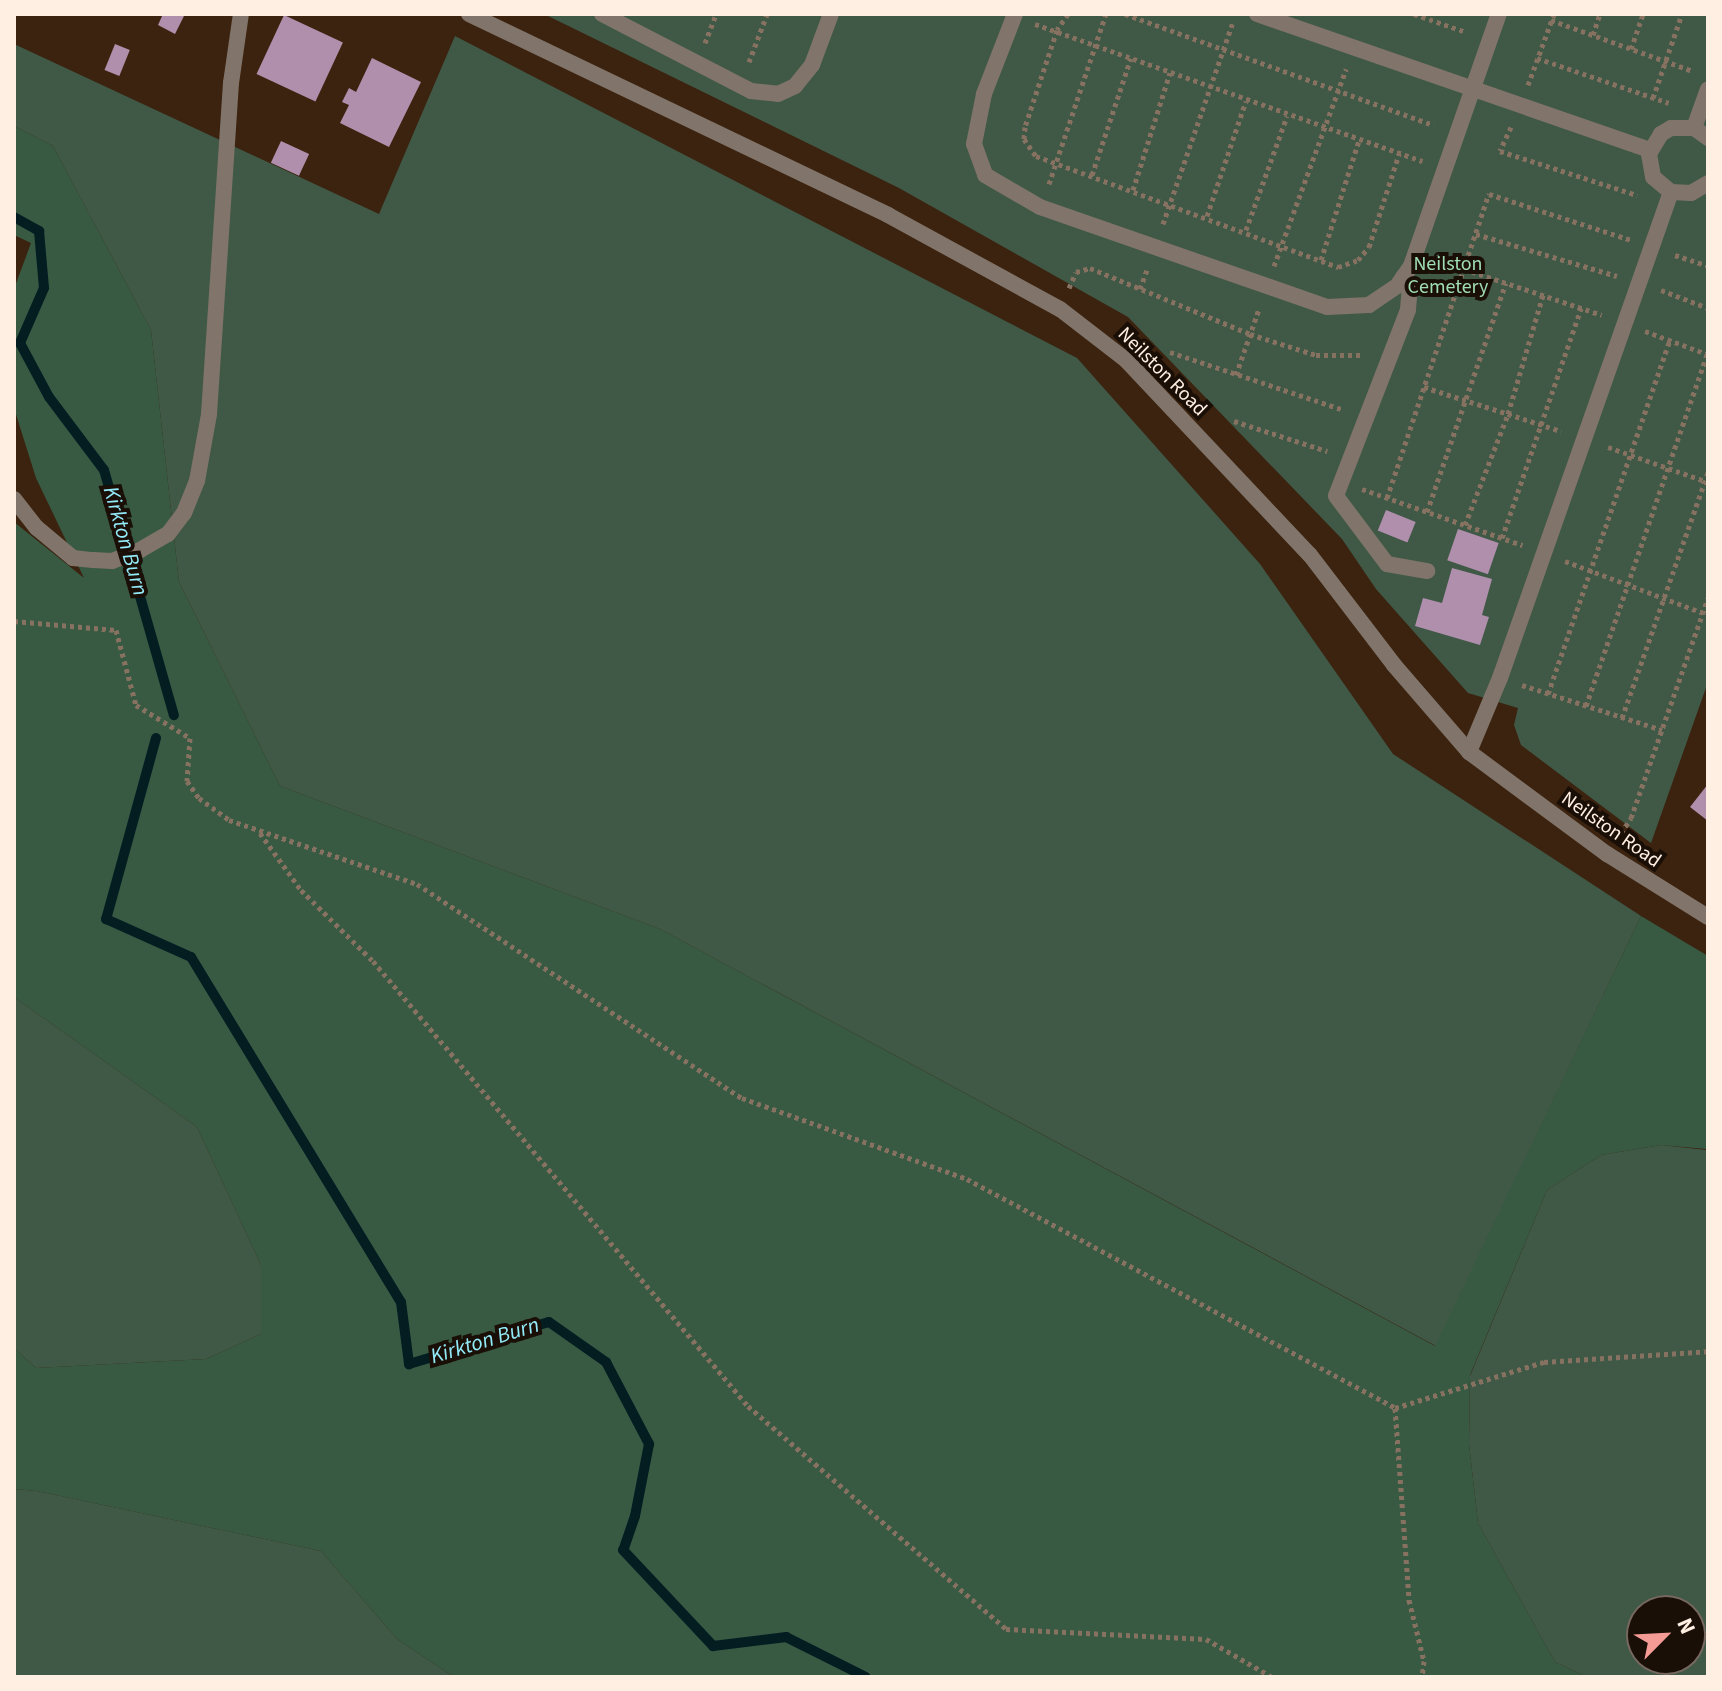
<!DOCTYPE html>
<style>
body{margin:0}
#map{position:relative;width:1722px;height:1691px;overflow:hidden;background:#3b230f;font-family:"Source Sans 3",sans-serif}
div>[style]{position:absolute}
.green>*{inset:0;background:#405947}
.forest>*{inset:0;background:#385a43}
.stream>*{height:10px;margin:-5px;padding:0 5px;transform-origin:5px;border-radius:5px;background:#031d21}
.building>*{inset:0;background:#af8fac;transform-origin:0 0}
.path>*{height:5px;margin-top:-2.5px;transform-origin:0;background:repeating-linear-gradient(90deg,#877261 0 4px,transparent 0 8px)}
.service>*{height:16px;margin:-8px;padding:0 8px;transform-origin:8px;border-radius:8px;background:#81746a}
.tertiary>*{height:16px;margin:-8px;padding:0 8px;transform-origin:8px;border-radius:8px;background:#81746a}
span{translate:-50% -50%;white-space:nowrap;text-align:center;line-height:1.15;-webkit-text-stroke:8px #1a0f07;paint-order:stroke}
.park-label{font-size:20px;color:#a0ddb3}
.street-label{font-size:20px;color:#ffeee2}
.water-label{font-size:22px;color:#93eaf8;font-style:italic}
.frame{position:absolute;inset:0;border:16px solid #ffeee2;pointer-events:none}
.north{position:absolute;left:1626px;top:1595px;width:80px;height:80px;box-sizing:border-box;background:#1a0f07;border:2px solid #76685f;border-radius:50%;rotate:66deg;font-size:22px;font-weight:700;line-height:32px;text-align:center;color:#ffeee2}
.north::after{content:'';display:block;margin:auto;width:28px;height:36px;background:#f59b96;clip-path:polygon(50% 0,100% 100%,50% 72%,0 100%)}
</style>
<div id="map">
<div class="green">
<div style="clip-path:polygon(544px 14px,1708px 14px,1708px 682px,1651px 843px,1521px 745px,1514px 725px,1518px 708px,1468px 693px,1376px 589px,1342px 539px,1128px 317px,899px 188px)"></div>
<div style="clip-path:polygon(455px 36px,1077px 358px,1260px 564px,1393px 754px,1641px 916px,1436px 1346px,660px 929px,280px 786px,179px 582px,151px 330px,53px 146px,14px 126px,14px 44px,379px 214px)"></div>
<div style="clip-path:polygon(14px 997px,197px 1127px,261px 1265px,261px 1334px,206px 1359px,36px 1368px,14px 1348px)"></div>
<div style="clip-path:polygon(evenodd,1661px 1145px,1706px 1150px,1708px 1155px,1708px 1677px,1587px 1677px,1555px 1662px,1478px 1523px,1469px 1444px,1470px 1376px,1547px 1190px,1601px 1155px,1661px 1145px,1642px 1611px,1690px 1611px,1690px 1659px,1642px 1659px,1642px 1611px)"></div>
<div style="clip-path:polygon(14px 1489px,37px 1491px,321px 1551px,397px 1639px,454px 1677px,14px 1677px)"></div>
</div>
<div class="forest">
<div style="clip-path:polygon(14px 126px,53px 146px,151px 330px,179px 582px,280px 786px,660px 929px,1435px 1346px,1641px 916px,1708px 956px,1708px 1155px,1706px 1149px,1661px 1145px,1601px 1155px,1547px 1190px,1470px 1375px,1469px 1444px,1478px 1523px,1555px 1662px,1587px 1677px,454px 1677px,397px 1639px,321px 1551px,37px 1491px,14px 1489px,14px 1348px,36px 1368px,206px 1359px,261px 1334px,261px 1265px,197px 1127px,14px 997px,14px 522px,84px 578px,36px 478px,14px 408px,14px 289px,31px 243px,14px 235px)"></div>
</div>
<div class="stream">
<div style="left:14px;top:217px;width:29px;rotate:29deg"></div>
<div style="left:39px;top:231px;width:57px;rotate:85deg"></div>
<div style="left:44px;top:288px;width:60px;rotate:113.6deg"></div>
<div style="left:20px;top:343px;width:61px;rotate:61.8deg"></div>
<div style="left:49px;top:397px;width:91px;rotate:53deg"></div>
<div style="left:104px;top:470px;width:255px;rotate:74.1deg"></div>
<div style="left:156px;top:738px;width:188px;rotate:105.4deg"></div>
<div style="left:106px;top:919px;width:93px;rotate:24.1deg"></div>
<div style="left:191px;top:957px;width:404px;rotate:58.7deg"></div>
<div style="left:401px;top:1302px;width:63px;rotate:82.6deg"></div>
<div style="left:409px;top:1364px;width:146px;rotate:-16.7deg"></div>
<div style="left:549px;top:1322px;width:70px;rotate:35.1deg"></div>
<div style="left:606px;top:1362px;width:93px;rotate:62.3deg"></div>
<div style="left:649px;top:1444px;width:73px;rotate:101deg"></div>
<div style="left:635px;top:1516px;width:36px;rotate:109deg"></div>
<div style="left:623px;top:1550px;width:132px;rotate:46.8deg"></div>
<div style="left:713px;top:1646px;width:74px;rotate:-7deg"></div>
<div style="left:786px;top:1637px;width:89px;rotate:26.6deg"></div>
</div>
<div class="building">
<div style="clip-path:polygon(163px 14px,185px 14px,175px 34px,158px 25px)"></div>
<div style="left:284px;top:15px;width:65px;height:65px;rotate:25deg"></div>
<div style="left:115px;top:44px;width:16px;height:28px;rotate:22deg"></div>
<div style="clip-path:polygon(372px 58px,421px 82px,389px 147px,340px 123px,349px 105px,342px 102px,349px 88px,356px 92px)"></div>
<div style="left:281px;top:141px;width:31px;height:24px;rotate:25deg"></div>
<div style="left:1386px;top:510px;width:32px;height:22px;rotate:22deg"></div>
<div style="left:1458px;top:529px;width:43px;height:33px;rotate:19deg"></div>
<div style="clip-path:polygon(1452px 568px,1492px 579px,1482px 615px,1489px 617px,1480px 645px,1415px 626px,1423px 598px,1442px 603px)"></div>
<div style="clip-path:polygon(1708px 784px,1708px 821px,1690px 807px)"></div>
</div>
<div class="path">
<div style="left:1068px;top:14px;width:19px;rotate:125deg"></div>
<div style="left:1057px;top:30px;width:102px;rotate:108.3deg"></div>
<div style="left:1025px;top:127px;width:12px;rotate:95deg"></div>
<div style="left:1024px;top:139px;width:21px;rotate:55deg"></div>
<div style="left:1036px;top:156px;width:322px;rotate:20.2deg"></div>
<div style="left:1338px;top:267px;width:21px;rotate:-19deg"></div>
<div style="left:1358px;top:260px;width:17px;rotate:-50deg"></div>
<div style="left:1369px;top:247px;width:98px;rotate:-72.1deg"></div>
<div style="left:1125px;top:14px;width:328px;rotate:19.8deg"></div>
<div style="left:1414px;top:14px;width:55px;rotate:19.1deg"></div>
<div style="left:1551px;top:20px;width:151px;rotate:19.8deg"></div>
<div style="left:1035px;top:24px;width:411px;rotate:19.5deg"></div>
<div style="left:1593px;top:35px;width:22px;rotate:-72deg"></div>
<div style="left:705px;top:43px;width:31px;rotate:-69deg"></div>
<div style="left:1631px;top:49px;width:37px;rotate:-71deg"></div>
<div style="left:1537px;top:58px;width:139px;rotate:18.8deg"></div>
<div style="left:749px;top:62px;width:51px;rotate:-69.4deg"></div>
<div style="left:1528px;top:85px;width:76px;rotate:-69.9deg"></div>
<div style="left:1653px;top:98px;width:89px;rotate:-71deg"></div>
<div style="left:1511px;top:127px;width:26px;rotate:115deg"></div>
<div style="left:1500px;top:151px;width:144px;rotate:17.8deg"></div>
<div style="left:1092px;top:175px;width:123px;rotate:-71.6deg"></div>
<div style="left:1049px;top:184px;width:179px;rotate:-71.5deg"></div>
<div style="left:1133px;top:190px;width:123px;rotate:-72.5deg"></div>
<div style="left:1207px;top:216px;width:121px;rotate:-71.3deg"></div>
<div style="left:1163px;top:224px;width:214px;rotate:-70.9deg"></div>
<div style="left:1246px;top:230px;width:121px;rotate:-70.2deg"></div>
<div style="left:1476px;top:234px;width:147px;rotate:16.6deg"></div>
<div style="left:1675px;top:255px;width:35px;rotate:18deg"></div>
<div style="left:1321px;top:260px;width:126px;rotate:-72.4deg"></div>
<div style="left:1274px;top:266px;width:210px;rotate:-69.9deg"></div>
<div style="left:1464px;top:269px;width:145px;rotate:18.4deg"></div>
<div style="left:1069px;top:288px;width:17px;rotate:-66deg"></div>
<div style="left:1076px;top:272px;width:15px;rotate:-16deg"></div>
<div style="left:1090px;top:268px;width:173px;rotate:22.4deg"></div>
<div style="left:1250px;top:334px;width:69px;rotate:17.7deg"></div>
<div style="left:1316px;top:355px;width:47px"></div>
<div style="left:1140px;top:289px;width:23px;rotate:-70deg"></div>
<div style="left:1661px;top:290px;width:50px;rotate:21deg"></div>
<div style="left:1645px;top:331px;width:66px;rotate:20.4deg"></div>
<div style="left:1170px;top:352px;width:183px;rotate:18.4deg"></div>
<div style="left:1236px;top:375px;width:70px;rotate:-70.8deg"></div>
<div style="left:1424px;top:387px;width:144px;rotate:17.8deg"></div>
<div style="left:1234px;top:421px;width:98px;rotate:17.9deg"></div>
<div style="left:1608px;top:447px;width:106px;rotate:19.3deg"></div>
<div style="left:1362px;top:489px;width:170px;rotate:19.3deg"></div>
<div style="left:1387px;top:498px;width:321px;rotate:-71.5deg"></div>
<div style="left:1489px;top:194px;width:149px;rotate:17.9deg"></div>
<div style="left:1427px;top:512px;width:242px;rotate:-71deg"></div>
<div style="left:1465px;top:525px;width:119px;rotate:-68.8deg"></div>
<div style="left:1508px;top:414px;width:124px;rotate:-73.6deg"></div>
<div style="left:1502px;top:538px;width:243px;rotate:-71deg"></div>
<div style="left:1565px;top:561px;width:147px;rotate:20.6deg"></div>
<div style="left:14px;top:621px;width:102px;rotate:5deg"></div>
<div style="left:116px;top:630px;width:78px;rotate:75.1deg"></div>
<div style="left:136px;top:705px;width:63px;rotate:31.4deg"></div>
<div style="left:190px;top:738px;width:43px;rotate:94deg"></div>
<div style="left:187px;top:781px;width:21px;rotate:55deg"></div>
<div style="left:199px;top:798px;width:37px;rotate:36deg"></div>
<div style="left:229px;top:820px;width:199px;rotate:18.8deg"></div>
<div style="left:417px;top:884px;width:389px;rotate:33.4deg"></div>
<div style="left:742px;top:1098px;width:239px;rotate:19.8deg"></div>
<div style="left:967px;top:1179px;width:485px;rotate:28.1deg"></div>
<div style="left:1395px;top:1408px;width:156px;rotate:-17.2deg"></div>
<div style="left:1544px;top:1362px;width:164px;rotate:-3.8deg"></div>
<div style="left:1522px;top:685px;width:147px;rotate:17.8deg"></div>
<div style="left:1548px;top:694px;width:374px;rotate:-71deg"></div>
<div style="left:1586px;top:706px;width:372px;rotate:-71deg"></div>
<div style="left:1622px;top:718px;width:261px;rotate:-70.7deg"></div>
<div style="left:260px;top:833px;width:70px;rotate:54.3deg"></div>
<div style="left:301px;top:890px;width:101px;rotate:44.6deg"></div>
<div style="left:373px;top:961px;width:582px;rotate:49.88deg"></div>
<div style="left:748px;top:1406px;width:341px;rotate:40.8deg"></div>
<div style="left:1006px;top:1629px;width:200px;rotate:2.9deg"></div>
<div style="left:1206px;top:1639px;width:76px;rotate:29.9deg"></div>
<div style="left:1621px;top:833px;width:18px;rotate:-56deg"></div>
<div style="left:1631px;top:818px;width:233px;rotate:-70.7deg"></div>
<div style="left:1395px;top:1408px;width:193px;rotate:85.8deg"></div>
<div style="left:1409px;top:1600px;width:63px;rotate:76.2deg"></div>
<div style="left:1424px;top:1661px;width:16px;rotate:97deg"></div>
</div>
<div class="service">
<div style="left:602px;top:14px;width:168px;rotate:27.3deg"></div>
<div style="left:751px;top:91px;width:27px;rotate:6deg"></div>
<div style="left:778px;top:94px;width:19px;rotate:-25deg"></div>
<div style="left:795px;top:86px;width:27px;rotate:-51deg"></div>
<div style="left:812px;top:65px;width:54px;rotate:-69.6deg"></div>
<div style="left:1015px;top:14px;width:86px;rotate:111.2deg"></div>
<div style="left:984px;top:94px;width:51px;rotate:101.3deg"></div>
<div style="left:974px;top:144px;width:33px;rotate:70deg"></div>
<div style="left:985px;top:175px;width:64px;rotate:30.2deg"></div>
<div style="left:1040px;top:207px;width:304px;rotate:19.2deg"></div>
<div style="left:1327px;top:307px;width:42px;rotate:-2.7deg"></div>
<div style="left:1369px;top:305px;width:34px;rotate:-34deg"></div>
<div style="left:1397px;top:286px;width:24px;rotate:-55deg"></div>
<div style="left:1411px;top:266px;width:267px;rotate:-70.8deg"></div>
<div style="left:1257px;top:14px;width:416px;rotate:19.1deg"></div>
<div style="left:1694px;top:128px;width:41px;rotate:-70.3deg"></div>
<div style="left:1708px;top:138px;width:17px;rotate:-144deg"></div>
<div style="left:1694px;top:128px;width:23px;rotate:180deg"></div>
<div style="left:1671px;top:128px;width:12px;rotate:149deg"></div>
<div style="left:1661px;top:134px;width:23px;rotate:121deg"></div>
<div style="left:1649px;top:154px;width:23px;rotate:80deg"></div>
<div style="left:1653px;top:177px;width:23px;rotate:40deg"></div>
<div style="left:1671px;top:192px;width:20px;rotate:3deg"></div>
<div style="left:1691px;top:193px;width:20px;rotate:-30deg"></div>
<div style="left:1403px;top:277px;width:11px;rotate:52deg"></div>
<div style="left:1410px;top:286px;width:24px;rotate:95deg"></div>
<div style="left:1408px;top:310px;width:199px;rotate:111.2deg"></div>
<div style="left:1336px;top:496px;width:85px;rotate:53.1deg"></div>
<div style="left:1387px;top:564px;width:41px;rotate:9.9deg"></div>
<div style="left:14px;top:499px;width:37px;rotate:52deg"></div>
<div style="left:37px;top:528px;width:47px;rotate:39.8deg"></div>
<div style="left:73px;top:558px;width:20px;rotate:6deg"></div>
<div style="left:93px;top:560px;width:19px;rotate:3deg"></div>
<div style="left:112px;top:561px;width:30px;rotate:-21deg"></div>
<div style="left:140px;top:550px;width:32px;rotate:-30deg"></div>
<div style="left:168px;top:534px;width:26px;rotate:-53deg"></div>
<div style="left:184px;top:513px;width:35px;rotate:-68deg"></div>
<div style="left:197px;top:481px;width:68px;rotate:-79.8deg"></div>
<div style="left:209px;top:414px;width:332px;rotate:-86.2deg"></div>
<div style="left:231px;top:83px;width:70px;rotate:-81.8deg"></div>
<div style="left:1469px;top:752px;width:80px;rotate:-67.3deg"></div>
<div style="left:1500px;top:678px;width:515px;rotate:-70.62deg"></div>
</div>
<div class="tertiary">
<div style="left:469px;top:14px;width:465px;rotate:25.6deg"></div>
<div style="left:888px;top:215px;width:196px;rotate:28.7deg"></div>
<div style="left:1060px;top:309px;width:83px;rotate:37.7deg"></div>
<div style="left:1126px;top:360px;width:268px;rotate:46.7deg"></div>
<div style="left:1310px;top:555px;width:138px;rotate:52.6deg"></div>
<div style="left:1394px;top:665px;width:115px;rotate:49.2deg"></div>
<div style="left:1469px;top:752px;width:172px;rotate:36.5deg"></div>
<div style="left:1607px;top:854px;width:119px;rotate:32deg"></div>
</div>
<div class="park-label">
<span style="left:1448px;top:276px">Neilston<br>Cemetery</span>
</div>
<div class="street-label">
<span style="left:1162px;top:372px;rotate:45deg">Neilston Road</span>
<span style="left:1611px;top:830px;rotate:35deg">Neilston Road</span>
</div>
<div class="water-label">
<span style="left:125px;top:541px;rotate:74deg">Kirkton Burn</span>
<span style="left:485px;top:1341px;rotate:-17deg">Kirkton Burn</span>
</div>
<div class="frame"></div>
<div class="north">N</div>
</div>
